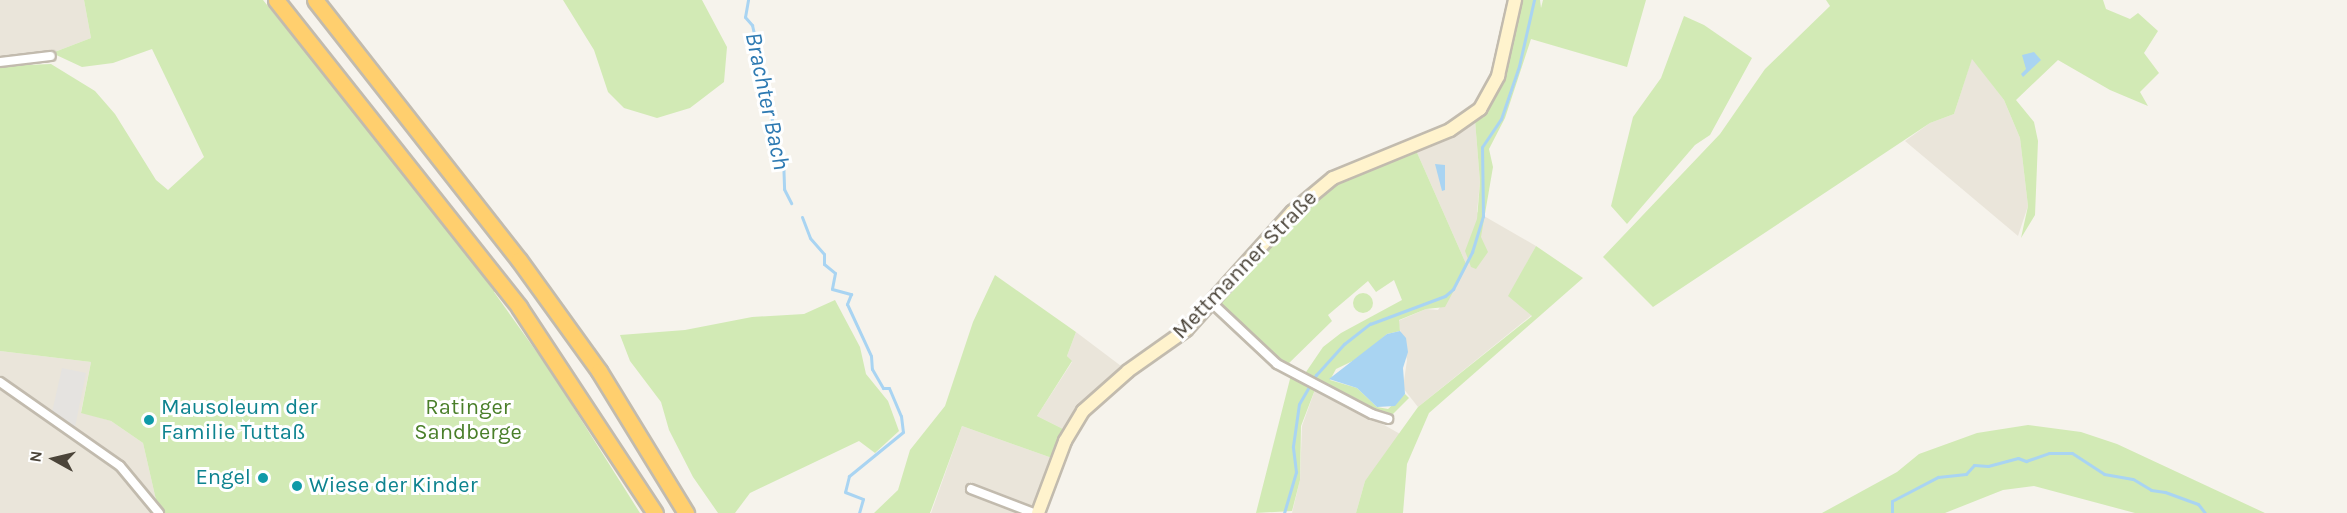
<!DOCTYPE html>
<meta charset="utf-8">
<style>
body{margin:0}
#map{position:relative;width:2347px;height:513px;overflow:hidden;background:#f6f3ec;font-family:Karla,sans-serif}
div>[style]{position:absolute}
.residential>*{inset:0;background:#eae5da}
.green>*{inset:0;background:#d2eab5}
.round{border-radius:50%}
.parking>*{inset:0;background:#e5e3e0}
.water>*{inset:0;background:#a9d4f2}
.stream>*{height:3px;margin:-1.5px;padding:0 1.5px;transform-origin:1.5px;border-radius:1.5px;background:#a9d4f2}
.roads{filter:drop-shadow(2px 0 #c2bbae) drop-shadow(-2px 0 #c2bbae) drop-shadow(0 2px #c2bbae) drop-shadow(0 -2px #c2bbae)}
.street>*{height:8px;margin:-4px;padding:0 4px;transform-origin:4px;border-radius:4px;background:#fff}
.secondary>*{height:12px;margin:-6px;padding:0 6px;transform-origin:6px;border-radius:6px;background:#fff3cd}
.highway>*{height:15px;margin:-7.5px;padding:0 7.5px;transform-origin:7.5px;border-radius:7.5px;background:#ffcf6e}
.dots>*{width:16px;height:16px;translate:-50% -50%;box-sizing:border-box;border:3px solid #fff;border-radius:50%}
span{translate:-50% -50%;white-space:nowrap;text-align:center;line-height:1.15;-webkit-text-stroke:6px #fff;paint-order:stroke}
.street-label{font-size:22px;color:#4b4439}
.culture-label{font-size:22px;color:#0d838f}
.left{translate:0 -50%;text-align:left}
.right{translate:-100% -50%;text-align:right}
.park-label{font-size:22px;color:#4a7f2a}
.water-label{font-size:24px;color:#2e7ab2;font-style:italic}
.north{position:absolute;left:24px;top:429px;width:60px;height:60px;-webkit-text-stroke:4px #fff;paint-order:stroke;rotate:278deg;font-size:16px;font-weight:700;line-height:24px;text-align:center;color:#4b4439}
.north::after{content:'';display:block;margin:auto;width:21px;height:27px;background:#4b4439;clip-path:polygon(50% 0,100% 100%,50% 72%,0 100%)}
</style>
<div id="map">
<div class="residential">
<div style="clip-path:polygon(0 0,84px 0,91px 38px,52px 53px,0 58px)"></div>
<div style="clip-path:polygon(1972px 58px,2004px 100px,2020px 138px,2028px 206px,2018px 236px,1905px 141px,1930px 123px,1954px 114px)"></div>
<div style="clip-path:polygon(1475px 120px,1480px 182px,1477px 212px,1536px 246px,1509px 296px,1532px 315px,1418px 407px,1403px 388px,1407px 360px,1398px 321px,1426px 309px,1438px 310px,1467px 266px,1415px 148px)"></div>
<div style="clip-path:polygon(1076px 332px,1125px 369px,1065px 430px,1037px 416px,1072px 362px,1067px 356px)"></div>
<div style="clip-path:polygon(0 351px,91px 362px,81px 412px,111px 421px,143px 443px,159px 513px,0 513px)"></div>
<div style="clip-path:polygon(1316px 387px,1402px 435px,1365px 481px,1356px 513px,1292px 513px,1300px 480px,1302px 426px)"></div>
<div style="clip-path:polygon(962px 426px,1052px 458px,1036px 513px,931px 513px)"></div>
</div>
<div class="green">
<div style="clip-path:polygon(84px 0,263px 0,455px 237px,493px 290px,498px 289px,494px 292px,551px 372px,640px 513px,159px 513px,143px 443px,111px 421px,81px 413px,91px 362px,0 351px,0 66px,51px 64px,95px 91px,115px 114px,156px 180px,168px 190px,204px 157px,152px 49px,113px 63px,82px 67px,52px 53px,91px 38px)"></div>
<div style="clip-path:polygon(563px 0,702px 0,727px 47px,724px 82px,690px 108px,657px 118px,624px 108px,608px 92px,594px 50px)"></div>
<div style="clip-path:polygon(1518px 0,1540px 0,1541px 8px,1543px 0,1646px 0,1627px 67px,1531px 39px,1505px 118px,1489px 149px,1493px 167px,1481px 237px,1488px 252px,1476px 269px,1471px 267px,1465px 251px,1477px 219px,1480px 182px,1475px 120px,1487px 106px)"></div>
<div style="clip-path:polygon(1826px 0,2103px 0,2106px 9px,2130px 19px,2138px 13px,2158px 31px,2144px 53px,2159px 73px,2140px 92px,2148px 106px,2110px 90px,2058px 60px,2016px 100px,2034px 122px,2038px 141px,2035px 215px,2021px 238px,2028px 206px,2020px 138px,2004px 100px,1972px 59px,1954px 114px,1930px 123px,1653px 307px,1603px 257px,1720px 134px,1765px 69px,1830px 6px)"></div>
<div style="clip-path:polygon(1684px 16px,1704px 25px,1752px 58px,1710px 135px,1695px 145px,1627px 224px,1611px 206px,1633px 117px,1661px 78px)"></div>
<div style="clip-path:polygon(1415px 148px,1467px 266px,1445px 307px,1426px 309px,1399px 320px,1400px 331px,1387px 334px,1359px 358px,1336px 369px,1330px 380px,1357px 388px,1377px 407px,1388px 409px,1405px 394px,1409px 398px,1393px 414px,1384px 416px,1307px 378px,1306px 372px,1323px 347px,1341px 333px,1402px 300px,1394px 280px,1376px 292px,1368px 281px,1328px 315px,1332px 321px,1284px 368px,1225px 314px,1217px 301px,1250px 261px,1329px 184px)"></div>
<div style="clip-path:polygon(1536px 246px,1583px 278px,1429px 413px,1407px 464px,1403px 513px,1356px 513px,1365px 481px,1418px 407px,1532px 316px,1508px 296px)"></div>
<div style="clip-path:polygon(995px 275px,1076px 332px,1067px 356px,1072px 361px,1037px 416px,1065px 430px,1052px 458px,962px 426px,930px 513px,874px 513px,898px 490px,910px 450px,945px 406px,973px 322px)"></div>
<div class="round" style="left:1353px;top:293px;width:20px;height:20px"></div>
<div style="clip-path:polygon(835px 300px,860px 347px,866px 374px,888px 401px,899px 431px,875px 453px,859px 441px,750px 493px,735px 513px,718px 513px,693px 477px,669px 430px,661px 402px,630px 361px,620px 335px,685px 330px,752px 317px,804px 314px)"></div>
<div style="clip-path:polygon(1291px 375px,1316px 387px,1301px 426px,1300px 480px,1292px 511px,1256px 513px)"></div>
<div style="clip-path:polygon(2028px 425px,2081px 432px,2117px 444px,2265px 513px,2135px 513px,2034px 486px,2003px 490px,1945px 513px,1822px 513px,1897px 472px,1919px 454px,1977px 433px)"></div>
</div>
<div class="parking">
<div style="clip-path:polygon(62px 368px,86px 373px,75px 427px,52px 412px)"></div>
</div>
<div class="water">
<div style="clip-path:polygon(2034px 52px,2041px 60px,2023px 77px,2021px 74px,2026px 69px,2022px 55px)"></div>
<div style="clip-path:polygon(1435px 164px,1445px 165px,1445px 190px,1442px 191px)"></div>
<div style="clip-path:polygon(1400px 331px,1406px 338px,1408px 352px,1403px 368px,1405px 394px,1395px 406px,1377px 407px,1357px 388px,1329px 379px,1387px 334px)"></div>
</div>
<div class="stream">
<div style="left:748px;top:0;width:17px;rotate:100deg"></div>
<div style="left:745px;top:17px;width:11px;rotate:49deg"></div>
<div style="left:752px;top:25px;width:31px;rotate:77deg"></div>
<div style="left:759px;top:55px;width:92px;rotate:78.7deg"></div>
<div style="left:777px;top:145px;width:13px;rotate:63deg"></div>
<div style="left:783px;top:157px;width:32px;rotate:88deg"></div>
<div style="left:784px;top:189px;width:16px;rotate:63deg"></div>
<div style="left:802px;top:217px;width:22px;rotate:69deg"></div>
<div style="left:810px;top:238px;width:21px;rotate:49deg"></div>
<div style="left:824px;top:254px;width:10px;rotate:90deg"></div>
<div style="left:824px;top:264px;width:14px;rotate:39deg"></div>
<div style="left:835px;top:273px;width:16px;rotate:101deg"></div>
<div style="left:832px;top:289px;width:20px;rotate:15deg"></div>
<div style="left:851px;top:294px;width:11px;rotate:112deg"></div>
<div style="left:847px;top:304px;width:57px;rotate:65.2deg"></div>
<div style="left:871px;top:356px;width:13px;rotate:86deg"></div>
<div style="left:872px;top:369px;width:22px;rotate:60deg"></div>
<div style="left:883px;top:388px;width:6px"></div>
<div style="left:889px;top:388px;width:30px;rotate:67deg"></div>
<div style="left:901px;top:416px;width:16px;rotate:83deg"></div>
<div style="left:903px;top:432px;width:70px;rotate:140.8deg"></div>
<div style="left:849px;top:476px;width:16px;rotate:104deg"></div>
<div style="left:845px;top:492px;width:19px;rotate:21deg"></div>
<div style="left:863px;top:499px;width:15px;rotate:106deg"></div>
<div style="left:1284px;top:513px;width:43px;rotate:-73.7deg"></div>
<div style="left:1296px;top:472px;width:26px;rotate:-97deg"></div>
<div style="left:1293px;top:446px;width:42px;rotate:-81.9deg"></div>
<div style="left:1299px;top:404px;width:34px;rotate:-60deg"></div>
<div style="left:1316px;top:375px;width:42px;rotate:-47.9deg"></div>
<div style="left:1344px;top:344px;width:33px;rotate:-38deg"></div>
<div style="left:1370px;top:324px;width:80px;rotate:-20.5deg"></div>
<div style="left:1445px;top:296px;width:11px;rotate:-41deg"></div>
<div style="left:1453px;top:289px;width:42px;rotate:-62.8deg"></div>
<div style="left:1472px;top:252px;width:38px;rotate:-73deg"></div>
<div style="left:1483px;top:216px;width:69px;rotate:-90.8deg"></div>
<div style="left:1482px;top:147px;width:34px;rotate:-56deg"></div>
<div style="left:1501px;top:119px;width:56px;rotate:-71.2deg"></div>
<div style="left:1519px;top:66px;width:68px;rotate:-77.2deg"></div>
<div style="left:1892px;top:513px;width:12px;rotate:-90deg"></div>
<div style="left:1892px;top:501px;width:52px;rotate:-27.6deg"></div>
<div style="left:1938px;top:477px;width:28px;rotate:-6deg"></div>
<div style="left:1966px;top:474px;width:12px;rotate:-48deg"></div>
<div style="left:1974px;top:465px;width:14px;rotate:4deg"></div>
<div style="left:1988px;top:466px;width:31px;rotate:-15deg"></div>
<div style="left:2018px;top:458px;width:9px;rotate:21deg"></div>
<div style="left:2026px;top:461px;width:24px;rotate:-19deg"></div>
<div style="left:2049px;top:453px;width:23px"></div>
<div style="left:2072px;top:453px;width:38px;rotate:33deg"></div>
<div style="left:2104px;top:474px;width:29px;rotate:10deg"></div>
<div style="left:2133px;top:479px;width:21px;rotate:31deg"></div>
<div style="left:2151px;top:490px;width:14px;rotate:8deg"></div>
<div style="left:2165px;top:492px;width:35px;rotate:20deg"></div>
<div style="left:2198px;top:504px;width:11px;rotate:52deg"></div>
</div>
<div class="roads">
<div class="street">
<div style="left:0;top:62px;width:51px;rotate:-6.7deg"></div>
<div style="left:1212px;top:303px;width:89px;rotate:43.2deg"></div>
<div style="left:1277px;top:364px;width:107px;rotate:27.8deg"></div>
<div style="left:1372px;top:414px;width:17px;rotate:17deg"></div>
<div style="left:0;top:382px;width:146px;rotate:35deg"></div>
<div style="left:120px;top:466px;width:61px;rotate:50.3deg"></div>
<div style="left:971px;top:489px;width:67px;rotate:20.9deg"></div>
</div>
<div class="secondary">
<div style="left:1038px;top:513px;width:77px;rotate:-69.4deg"></div>
<div style="left:1065px;top:441px;width:35px;rotate:-59deg"></div>
<div style="left:1083px;top:411px;width:60px;rotate:-41.6deg"></div>
<div style="left:1128px;top:371px;width:71px;rotate:-35.3deg"></div>
<div style="left:1186px;top:330px;width:159px;rotate:-48.1deg"></div>
<div style="left:1292px;top:212px;width:53px;rotate:-39.7deg"></div>
<div style="left:1333px;top:178px;width:126px;rotate:-22.3deg"></div>
<div style="left:1450px;top:130px;width:37px;rotate:-35deg"></div>
<div style="left:1480px;top:109px;width:38px;rotate:-61deg"></div>
<div style="left:1498px;top:76px;width:78px;rotate:-77.4deg"></div>
</div>
<div class="highway">
<div style="left:276px;top:0;width:392px;rotate:51.6deg"></div>
<div style="left:519px;top:307px;width:247px;rotate:56.6deg"></div>
<div style="left:315px;top:0;width:330px;rotate:51.9deg"></div>
<div style="left:519px;top:260px;width:137px;rotate:54.2deg"></div>
<div style="left:599px;top:371px;width:167px;rotate:58.5deg"></div>
</div>
</div>
<div class="dots">
<div style="left:149px;top:420px;background:#0f9aa8"></div>
<div style="left:263px;top:478px;background:#0f9aa8"></div>
<div style="left:297px;top:486px;background:#0f9aa8"></div>
</div>
<div class="street-label">
<span style="left:1245px;top:265px;rotate:-46deg">Mettmanner Straße</span>
</div>
<div class="culture-label">
<span class="left" style="left:161px;top:420px">Mausoleum der<br>Familie Tuttaß</span>
<span class="right" style="left:251px;top:478px">Engel</span>
<span class="left" style="left:309px;top:486px">Wiese der Kinder</span>
</div>
<div class="park-label">
<span style="left:468px;top:420px">Ratinger<br>Sandberge</span>
</div>
<div class="water-label">
<span style="left:767px;top:101px;rotate:78deg">Brachter Bach</span>
</div>
<div class="north">N</div>
</div>
